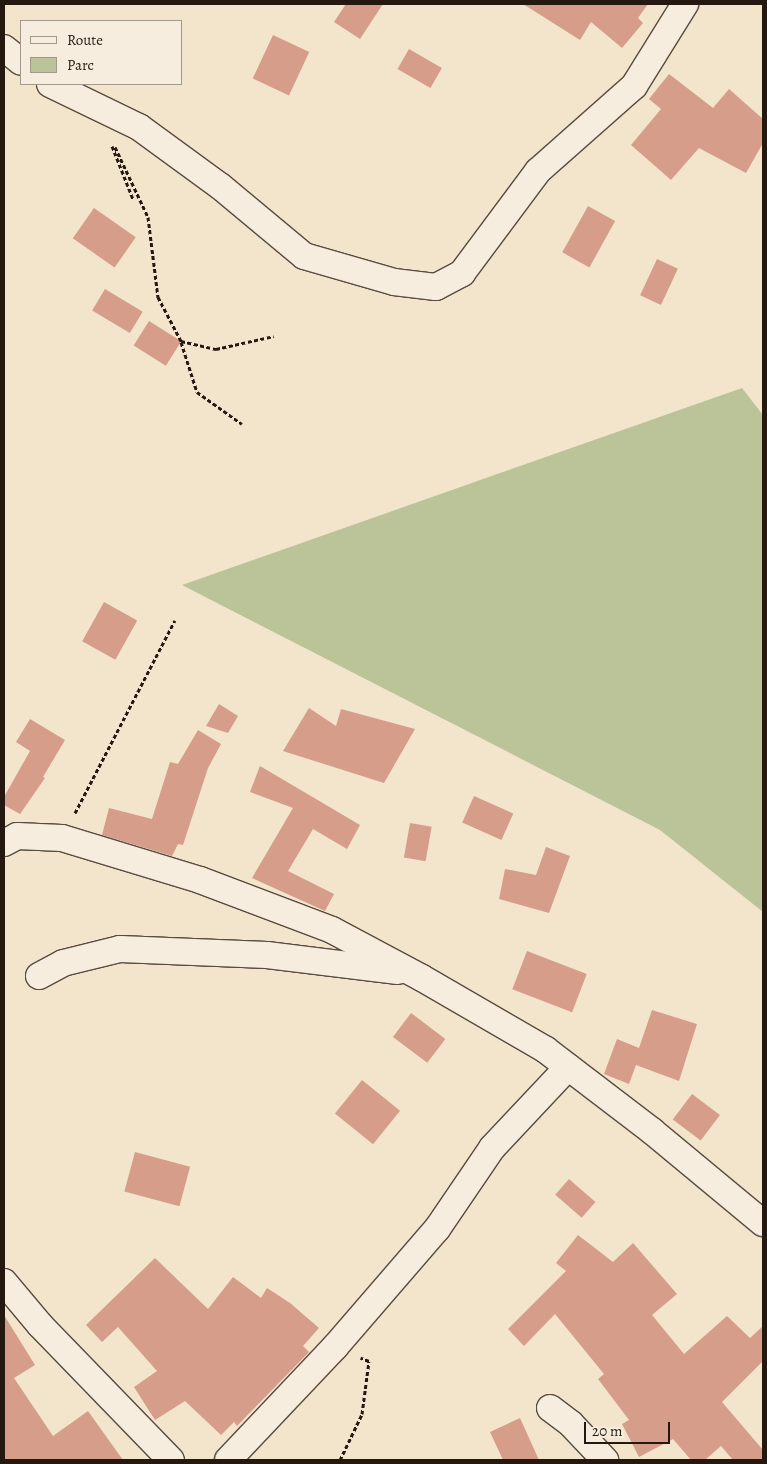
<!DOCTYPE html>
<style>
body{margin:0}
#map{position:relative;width:767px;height:1464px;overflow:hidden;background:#f3e4cc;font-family:Alegreya,serif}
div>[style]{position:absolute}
.green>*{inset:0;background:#bac498}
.building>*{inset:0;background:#d69d8a;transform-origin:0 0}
.path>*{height:3px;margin-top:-1.5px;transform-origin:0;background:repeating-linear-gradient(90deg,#251811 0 4px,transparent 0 6.5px)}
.roads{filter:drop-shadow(1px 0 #584b40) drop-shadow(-1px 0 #584b40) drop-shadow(0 1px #584b40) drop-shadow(0 -1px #584b40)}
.street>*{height:26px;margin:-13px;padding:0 13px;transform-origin:13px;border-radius:13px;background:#f7edde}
span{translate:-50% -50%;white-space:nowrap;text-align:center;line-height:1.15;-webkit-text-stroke:4px #f7edde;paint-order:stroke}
.frame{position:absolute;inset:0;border:5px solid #251811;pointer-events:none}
.legend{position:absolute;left:20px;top:20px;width:162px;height:65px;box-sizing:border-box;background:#f7edde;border:1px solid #a3988c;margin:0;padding:6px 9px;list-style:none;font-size:15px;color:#251811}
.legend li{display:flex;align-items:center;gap:10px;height:25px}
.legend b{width:25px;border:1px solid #a3988c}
.scale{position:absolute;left:584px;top:1422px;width:86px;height:22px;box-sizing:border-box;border:2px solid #251811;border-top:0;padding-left:6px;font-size:15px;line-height:18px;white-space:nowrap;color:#251811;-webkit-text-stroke:4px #f7edde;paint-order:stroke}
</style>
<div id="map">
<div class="green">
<div style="clip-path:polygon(742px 388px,763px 415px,763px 912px,660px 830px,182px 585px)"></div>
</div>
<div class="building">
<div style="clip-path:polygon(346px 4px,383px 4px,360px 39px,334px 22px)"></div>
<div style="clip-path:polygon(523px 4px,648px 4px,638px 18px,643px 23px,622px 48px,591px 22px,580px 40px)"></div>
<div style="left:273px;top:35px;width:40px;height:48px;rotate:25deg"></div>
<div style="left:409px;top:49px;width:38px;height:23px;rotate:30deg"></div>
<div style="clip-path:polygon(669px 74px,713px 108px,729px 89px,763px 119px,763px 143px,746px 173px,699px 148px,671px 180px,631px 145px,661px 109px,649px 99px)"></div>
<div style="left:588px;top:206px;width:31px;height:53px;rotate:29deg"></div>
<div style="left:94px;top:208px;width:51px;height:37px;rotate:35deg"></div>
<div style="left:657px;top:259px;width:23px;height:40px;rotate:25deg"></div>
<div style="left:105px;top:289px;width:44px;height:25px;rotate:31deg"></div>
<div style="left:149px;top:321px;width:38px;height:29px;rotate:32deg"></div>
<div style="left:104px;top:602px;width:38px;height:45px;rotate:29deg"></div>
<div style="clip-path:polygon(219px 704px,238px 716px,228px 733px,206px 726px)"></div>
<div style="clip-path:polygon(309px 708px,336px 726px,341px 709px,415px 729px,384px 783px,283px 751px)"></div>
<div style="clip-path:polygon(30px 719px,65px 740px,43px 777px,45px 778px,20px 814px,4px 805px,4px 797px,30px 751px,16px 742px)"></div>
<div style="clip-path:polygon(198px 730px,221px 744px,208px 768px,183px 845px,178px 844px,172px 856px,102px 835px,109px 808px,152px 819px,170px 762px,178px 764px)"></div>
<div style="clip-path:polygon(260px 766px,360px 825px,347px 849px,313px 829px,288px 871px,334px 894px,325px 911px,252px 878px,293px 808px,250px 792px)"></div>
<div style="left:474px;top:796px;width:43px;height:29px;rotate:24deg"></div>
<div style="left:410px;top:823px;width:22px;height:35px;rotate:10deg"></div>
<div style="clip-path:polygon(546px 847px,570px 856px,549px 913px,499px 899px,505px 869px,536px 875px)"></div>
<div style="left:527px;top:951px;width:64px;height:41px;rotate:21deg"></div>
<div style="clip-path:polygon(652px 1010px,697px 1024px,679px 1081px,636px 1065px,629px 1084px,604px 1074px,617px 1039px,639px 1048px)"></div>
<div style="left:411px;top:1013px;width:43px;height:30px;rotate:37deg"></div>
<div style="left:362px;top:1080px;width:49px;height:43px;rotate:39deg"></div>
<div style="left:692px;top:1094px;width:35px;height:32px;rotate:37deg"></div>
<div style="left:135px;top:1152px;width:57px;height:41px;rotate:15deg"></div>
<div style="left:569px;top:1179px;width:35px;height:21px;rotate:41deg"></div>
<div style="clip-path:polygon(578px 1235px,613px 1262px,633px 1243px,677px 1294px,652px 1315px,684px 1354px,727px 1316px,750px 1338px,763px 1326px,763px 1361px,722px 1402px,763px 1450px,763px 1460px,733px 1460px,721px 1446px,705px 1460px,691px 1460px,673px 1439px,639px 1457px,622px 1424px,629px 1420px,598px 1379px,604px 1374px,555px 1314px,524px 1346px,508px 1329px,566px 1271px,556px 1263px)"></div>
<div style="clip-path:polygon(155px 1258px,208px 1309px,233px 1277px,261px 1298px,267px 1288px,290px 1303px,319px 1328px,303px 1346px,309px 1352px,237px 1426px,234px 1422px,221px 1435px,185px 1401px,155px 1420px,134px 1387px,157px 1371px,118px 1327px,102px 1342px,86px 1325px)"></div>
<div style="clip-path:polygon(4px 1315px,35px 1365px,14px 1378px,53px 1436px,88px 1411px,123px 1460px,4px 1460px)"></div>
<div style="clip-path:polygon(520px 1418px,539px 1460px,503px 1460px,490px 1432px)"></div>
</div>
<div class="path">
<div style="left:112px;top:146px;width:57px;rotate:68.4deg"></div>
<div style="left:115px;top:147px;width:77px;rotate:64.8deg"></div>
<div style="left:148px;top:217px;width:81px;rotate:82.9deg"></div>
<div style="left:158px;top:297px;width:50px;rotate:62.4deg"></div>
<div style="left:181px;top:341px;width:36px;rotate:13deg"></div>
<div style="left:216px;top:349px;width:59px;rotate:-12.6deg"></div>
<div style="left:181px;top:342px;width:52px;rotate:72.3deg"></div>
<div style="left:197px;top:392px;width:55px;rotate:35.4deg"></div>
<div style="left:75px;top:813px;width:217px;rotate:-62.6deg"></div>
<div style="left:340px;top:1460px;width:51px;rotate:-64.4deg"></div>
<div style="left:362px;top:1414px;width:53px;rotate:-82.5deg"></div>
<div style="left:369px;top:1361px;width:9px;rotate:-159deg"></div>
</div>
<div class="roads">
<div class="street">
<div style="left:4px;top:48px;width:22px;rotate:39deg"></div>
<div style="left:50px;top:84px;width:99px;rotate:25.8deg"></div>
<div style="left:139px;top:127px;width:100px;rotate:36.1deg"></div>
<div style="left:220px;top:186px;width:109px;rotate:39.8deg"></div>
<div style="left:304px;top:256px;width:94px;rotate:16.1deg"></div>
<div style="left:394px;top:282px;width:42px;rotate:6.8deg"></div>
<div style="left:436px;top:287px;width:30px;rotate:-28deg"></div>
<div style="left:462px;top:273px;width:127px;rotate:-53.3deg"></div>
<div style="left:538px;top:171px;width:128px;rotate:-41.5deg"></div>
<div style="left:634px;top:86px;width:97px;rotate:-58.1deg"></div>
<div style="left:4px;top:843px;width:15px;rotate:-28deg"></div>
<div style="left:17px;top:836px;width:45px;rotate:2.5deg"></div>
<div style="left:62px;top:838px;width:144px;rotate:16.9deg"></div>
<div style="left:200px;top:880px;width:141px;rotate:20.7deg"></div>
<div style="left:332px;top:930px;width:102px;rotate:28.1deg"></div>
<div style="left:422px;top:978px;width:143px;rotate:30.1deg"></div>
<div style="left:546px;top:1050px;width:133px;rotate:37.4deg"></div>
<div style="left:652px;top:1131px;width:144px;rotate:39.7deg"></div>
<div style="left:39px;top:976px;width:27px;rotate:-28deg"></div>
<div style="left:63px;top:963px;width:59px;rotate:-13.8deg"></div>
<div style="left:120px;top:949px;width:147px;rotate:2.3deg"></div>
<div style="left:267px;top:955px;width:132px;rotate:7deg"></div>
<div style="left:4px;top:1282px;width:56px;rotate:50.1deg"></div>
<div style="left:40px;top:1325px;width:188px;rotate:45.9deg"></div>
<div style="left:550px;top:1408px;width:26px;rotate:37deg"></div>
<div style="left:571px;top:1424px;width:50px;rotate:46.6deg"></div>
<div style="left:228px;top:1460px;width:156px;rotate:-46.6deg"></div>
<div style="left:335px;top:1347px;width:156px;rotate:-49.2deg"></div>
<div style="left:437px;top:1229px;width:98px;rotate:-55.8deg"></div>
<div style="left:492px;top:1148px;width:111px;rotate:-46.8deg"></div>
</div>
</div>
<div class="frame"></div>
<ul class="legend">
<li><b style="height:6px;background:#f7edde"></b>Route</li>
<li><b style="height:14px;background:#bac498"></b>Parc</li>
</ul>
<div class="scale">20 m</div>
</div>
